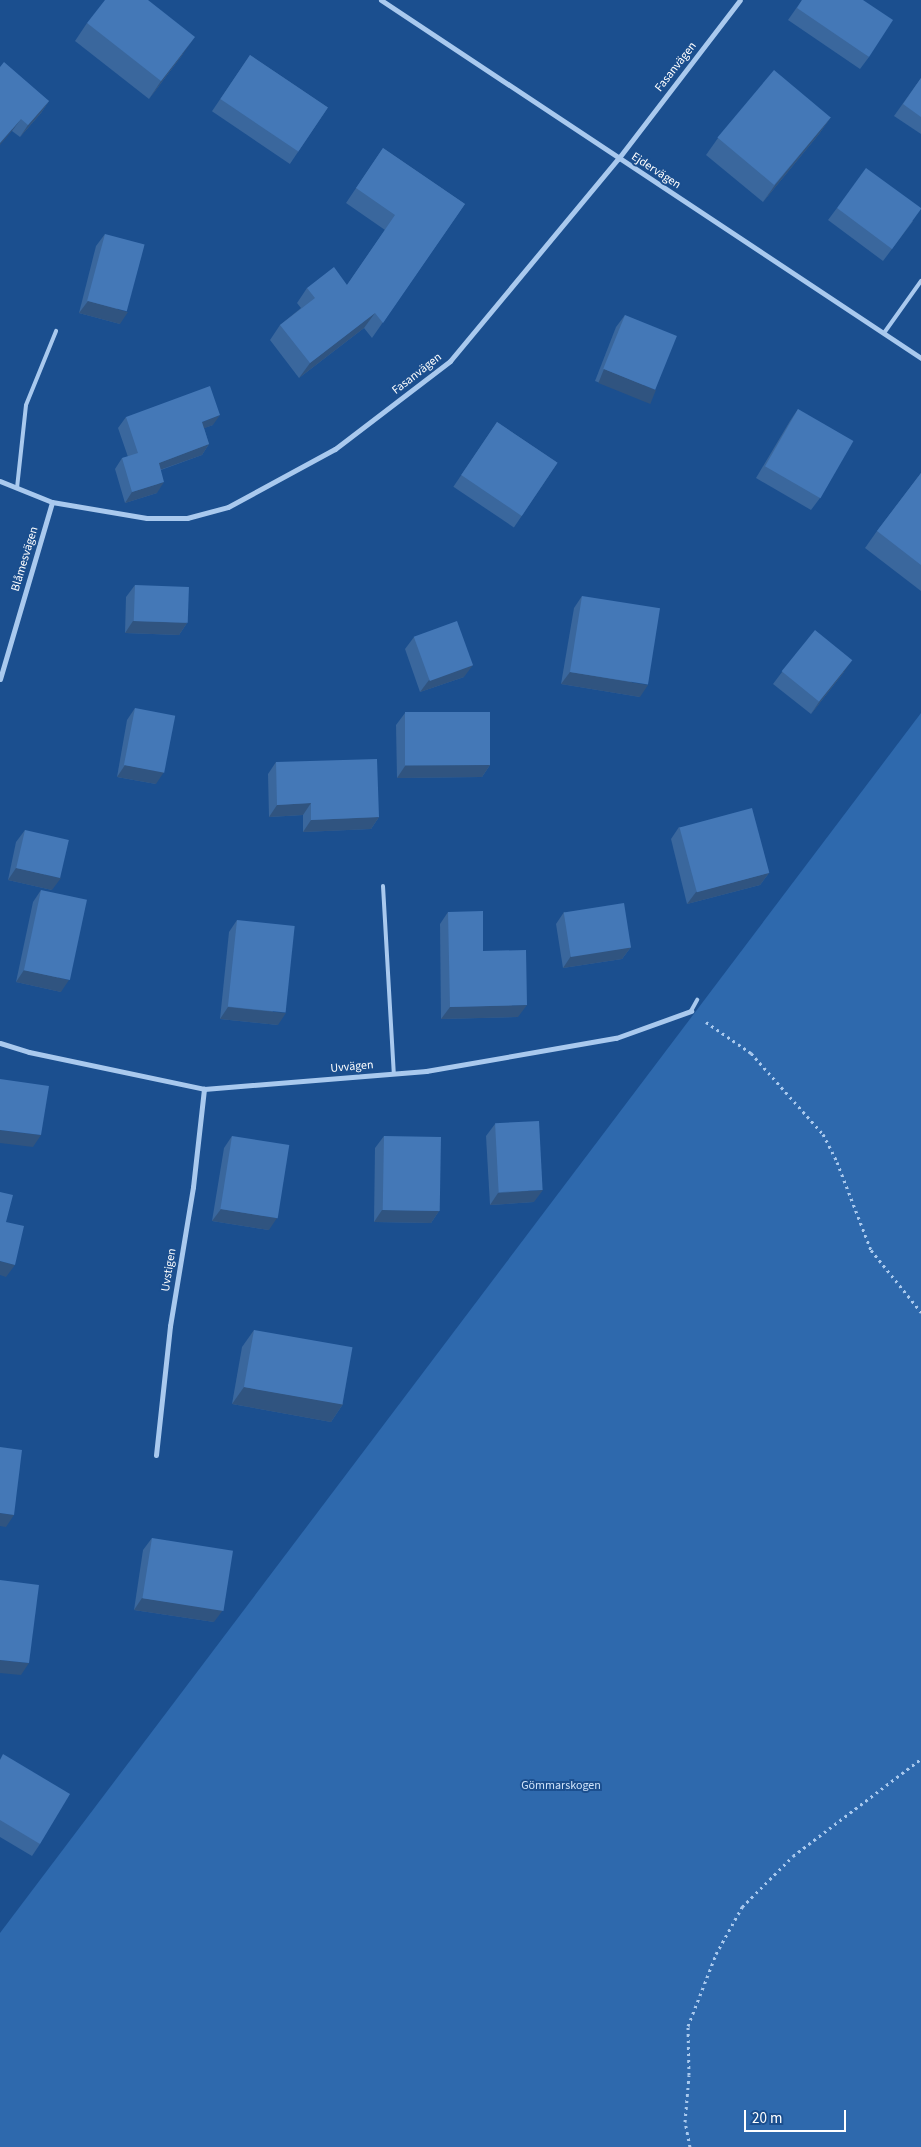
<!DOCTYPE html>
<meta charset="utf-8">
<style>
body{margin:0}
#map{position:relative;width:921px;height:2147px;overflow:hidden;background:#1b4f8f;font-family:"Source Sans 3",sans-serif}
div>[style]{position:absolute}
.green>*{inset:0;background:#2e69ad}
.path>*{height:3px;margin-top:-1.5px;transform-origin:0;background:repeating-linear-gradient(90deg,#a9c9ee 0 2.5px,transparent 0 6.5px)}
.service>*{height:4px;margin:-2px;padding:0 2px;transform-origin:2px;border-radius:2px;background:#a9c9ee}
.minor>*{height:5px;margin:-2.5px;padding:0 2.5px;transform-origin:2.5px;border-radius:2.5px;background:#a9c9ee}
.wall>*{inset:0;background:#3a679d;transform-origin:0 0}
.shaded-wall>*{inset:0;background:#305480;transform-origin:0 0}
.building>*{inset:0;background:#4478b7;transform-origin:0 0}
span{translate:-50% -50%;white-space:nowrap;text-align:center;line-height:1.15;-webkit-text-stroke:4px #1b4f8f;paint-order:stroke}
.street-label{font-size:12px;color:#fff}
.park-label{font-size:12px;color:#cfe3fa}
.scale{position:absolute;left:744px;top:2110px;width:102px;height:22px;box-sizing:border-box;border:2px solid #fff;border-top:0;padding-left:6px;font-size:15px;line-height:18px;white-space:nowrap;color:#fff;-webkit-text-stroke:4px #1b4f8f;paint-order:stroke}
</style>
<div id="map">
<div class="green">
<div style="clip-path:polygon(921px 713px,921px 2147px,0 2147px,0 1933px)"></div>
</div>
<div class="path">
<div style="left:706px;top:1022px;width:55px;rotate:34.6deg"></div>
<div style="left:751px;top:1053px;width:108px;rotate:48.4deg"></div>
<div style="left:823px;top:1134px;width:31px;rotate:63deg"></div>
<div style="left:837px;top:1162px;width:94px;rotate:68.9deg"></div>
<div style="left:871px;top:1250px;width:80px;rotate:51.1deg"></div>
<div style="left:690px;top:2147px;width:25px;rotate:-101deg"></div>
<div style="left:685px;top:2122px;width:47px;rotate:-85.1deg"></div>
<div style="left:689px;top:2075px;width:49px;rotate:-91.2deg"></div>
<div style="left:688px;top:2026px;width:77px;rotate:-68.7deg"></div>
<div style="left:716px;top:1954px;width:54px;rotate:-61deg"></div>
<div style="left:742px;top:1907px;width:72px;rotate:-45deg"></div>
<div style="left:793px;top:1856px;width:161px;rotate:-37.2deg"></div>
</div>
<div class="service">
<div style="left:884px;top:333px;width:64px;rotate:-54.6deg"></div>
<div style="left:17px;top:488px;width:83px;rotate:-83.8deg"></div>
<div style="left:26px;top:405px;width:80px;rotate:-67.9deg"></div>
<div style="left:383px;top:886px;width:188px;rotate:86.7deg"></div>
<div style="left:691px;top:1011px;width:13px;rotate:-61deg"></div>
</div>
<div class="minor">
<div style="left:381px;top:0;width:648px;rotate:33.54deg"></div>
<div style="left:0;top:481px;width:56px;rotate:22deg"></div>
<div style="left:52px;top:502px;width:96px;rotate:9.6deg"></div>
<div style="left:147px;top:518px;width:40px"></div>
<div style="left:187px;top:518px;width:42px;rotate:-15deg"></div>
<div style="left:228px;top:507px;width:122px;rotate:-28.5deg"></div>
<div style="left:335px;top:449px;width:145px;rotate:-37.4deg"></div>
<div style="left:450px;top:361px;width:263px;rotate:-50.3deg"></div>
<div style="left:618px;top:159px;width:200px;rotate:-52.5deg"></div>
<div style="left:0;top:679px;width:184px;rotate:-73.6deg"></div>
<div style="left:0;top:1043px;width:30px;rotate:17deg"></div>
<div style="left:29px;top:1052px;width:179px;rotate:11.9deg"></div>
<div style="left:204px;top:1089px;width:223px;rotate:-4.6deg"></div>
<div style="left:426px;top:1071px;width:193px;rotate:-9.9deg"></div>
<div style="left:616px;top:1038px;width:80px;rotate:-19.8deg"></div>
<div style="left:156px;top:1455px;width:130px;rotate:-83.8deg"></div>
<div style="left:170px;top:1326px;width:141px;rotate:-80.6deg"></div>
<div style="left:193px;top:1187px;width:99px;rotate:-83.6deg"></div>
</div>
<div class="wall">
<div style="clip-path:polygon(802px 0,869px 57px,860px 69px,788px 20px)"></div>
<div style="clip-path:polygon(87px 23px,183px 54px,149px 99px,75px 41px)"></div>
<div style="left:250px;top:55px;width:94px;height:68px;rotate:34deg"></div>
<div style="clip-path:polygon(0 67px,49px 101px,41px 113px,20px 137px,12px 131px)"></div>
<div style="clip-path:polygon(921px 78px,921px 134px,894px 116px)"></div>
<div style="clip-path:polygon(831px 117px,819px 134px,763px 202px,706px 155px,718px 138px)"></div>
<div style="clip-path:polygon(383px 148px,465px 204px,372px 338px,364px 328px,299px 378px,270px 340px,280px 325px,301px 308px,297px 303px,307px 288px,347px 285px,385px 230px,346px 203px)"></div>
<div style="clip-path:polygon(837px 208px,913px 221px,883px 261px,828px 220px)"></div>
<div style="clip-path:polygon(105px 234px,120px 324px,79px 313px,96px 246px)"></div>
<div style="clip-path:polygon(625px 315px,648px 402px,595px 381px,616px 327px)"></div>
<div style="clip-path:polygon(798px 409px,820px 498px,811px 510px,756px 478px,790px 421px)"></div>
<div style="clip-path:polygon(126px 417px,213px 425px,204px 428px,209px 444px,202px 455px,161px 470px,157px 493px,125px 503px,115px 469px,122px 458px,128px 457px,118px 428px)"></div>
<div style="left:497px;top:422px;width:73px;height:78px;rotate:34deg"></div>
<div style="clip-path:polygon(921px 473px,921px 591px,865px 548px,877px 531px)"></div>
<div style="clip-path:polygon(135px 585px,187px 623px,179px 635px,125px 633px,126px 597px)"></div>
<div style="clip-path:polygon(582px 596px,640px 697px,561px 684px,574px 608px)"></div>
<div style="clip-path:polygon(414px 637px,464px 677px,420px 692px,405px 649px)"></div>
<div style="clip-path:polygon(782px 672px,844px 672px,811px 714px,773px 684px)"></div>
<div style="clip-path:polygon(135px 708px,156px 784px,117px 777px,127px 720px)"></div>
<div style="clip-path:polygon(405px 713px,490px 765px,482px 777px,397px 778px,396px 725px)"></div>
<div style="clip-path:polygon(276px 762px,379px 817px,371px 829px,303px 832px,303px 815px,269px 817px,268px 774px)"></div>
<div style="clip-path:polygon(679px 827px,769px 873px,760px 885px,687px 904px,671px 839px)"></div>
<div style="clip-path:polygon(25px 830px,52px 890px,8px 880px,16px 842px)"></div>
<div style="clip-path:polygon(41px 890px,61px 992px,16px 982px,33px 902px)"></div>
<div style="clip-path:polygon(448px 912px,483px 951px,518px 1017px,441px 1019px,440px 924px)"></div>
<div style="clip-path:polygon(564px 912px,631px 947px,622px 959px,563px 968px,556px 924px)"></div>
<div style="clip-path:polygon(237px 920px,278px 1025px,220px 1019px,229px 932px)"></div>
<div style="clip-path:polygon(495px 1124px,534px 1202px,490px 1205px,486px 1136px)"></div>
<div style="clip-path:polygon(232px 1136px,269px 1230px,212px 1221px,224px 1148px)"></div>
<div style="clip-path:polygon(384px 1136px,439px 1211px,431px 1223px,374px 1222px,375px 1148px)"></div>
<div style="clip-path:polygon(254px 1330px,343px 1404px,331px 1422px,232px 1404px,242px 1347px)"></div>
<div style="clip-path:polygon(152px 1538px,214px 1622px,134px 1610px,143px 1550px)"></div>
<div style="clip-path:polygon(0 1759px,40px 1844px,32px 1856px,0 1837px)"></div>
</div>
<div class="shaded-wall">
<div style="clip-path:polygon(195px 37px,183px 54px,149px 99px,161px 81px)"></div>
<div style="clip-path:polygon(49px 101px,41px 113px,20px 137px,28px 125px)"></div>
<div style="clip-path:polygon(831px 117px,819px 134px,763px 202px,775px 185px)"></div>
<div style="clip-path:polygon(21px 119px,12px 131px,0 145px,0 143px)"></div>
<div style="clip-path:polygon(88px 301px,128px 312px,120px 324px,79px 313px)"></div>
<div style="clip-path:polygon(375px 313px,364px 328px,299px 378px,310px 363px)"></div>
<div style="left:604px;top:369px;width:56px;height:15px;rotate:22deg"></div>
<div style="clip-path:polygon(220px 415px,213px 425px,194px 432px,202px 422px)"></div>
<div style="clip-path:polygon(209px 444px,202px 455px,151px 473px,159px 463px)"></div>
<div style="clip-path:polygon(164px 482px,157px 493px,125px 503px,132px 492px)"></div>
<div style="clip-path:polygon(133px 621px,187px 623px,179px 635px,125px 633px)"></div>
<div style="clip-path:polygon(852px 660px,844px 672px,811px 714px,819px 702px)"></div>
<div style="clip-path:polygon(473px 665px,464px 677px,420px 692px,429px 680px)"></div>
<div style="clip-path:polygon(570px 672px,648px 685px,640px 697px,561px 684px)"></div>
<div style="clip-path:polygon(125px 765px,164px 772px,156px 784px,117px 777px)"></div>
<div style="clip-path:polygon(490px 765px,482px 777px,397px 778px,405px 766px)"></div>
<div style="clip-path:polygon(311px 803px,303px 815px,269px 817px,277px 805px)"></div>
<div style="clip-path:polygon(379px 817px,371px 829px,303px 832px,311px 820px)"></div>
<div style="clip-path:polygon(16px 868px,61px 878px,52px 890px,8px 880px)"></div>
<div style="clip-path:polygon(769px 873px,760px 885px,687px 904px,696px 892px)"></div>
<div style="clip-path:polygon(631px 947px,622px 959px,563px 968px,571px 956px)"></div>
<div style="clip-path:polygon(24px 970px,69px 980px,61px 992px,16px 982px)"></div>
<div style="clip-path:polygon(527px 1005px,518px 1017px,441px 1019px,450px 1007px)"></div>
<div style="clip-path:polygon(228px 1007px,286px 1013px,278px 1025px,220px 1019px)"></div>
<div style="clip-path:polygon(0 1130px,41px 1135px,33px 1147px,0 1143px)"></div>
<div style="clip-path:polygon(543px 1190px,534px 1202px,490px 1205px,498px 1193px)"></div>
<div style="clip-path:polygon(221px 1209px,277px 1218px,269px 1230px,212px 1221px)"></div>
<div style="clip-path:polygon(382px 1210px,439px 1211px,431px 1223px,374px 1222px)"></div>
<div style="clip-path:polygon(0 1261px,15px 1265px,6px 1277px,0 1275px)"></div>
<div style="clip-path:polygon(244px 1387px,343px 1404px,331px 1422px,232px 1404px)"></div>
<div style="clip-path:polygon(0 1513px,14px 1515px,6px 1527px,0 1526px)"></div>
<div style="clip-path:polygon(142px 1598px,223px 1610px,214px 1622px,134px 1610px)"></div>
<div style="clip-path:polygon(0 1660px,29px 1663px,21px 1675px,0 1673px)"></div>
</div>
<div class="building">
<div style="clip-path:polygon(105px 0,148px 0,195px 37px,161px 81px,87px 23px)"></div>
<div style="clip-path:polygon(802px 0,863px 0,893px 20px,869px 57px,797px 8px)"></div>
<div style="left:250px;top:55px;width:94px;height:53px;rotate:34deg"></div>
<div style="clip-path:polygon(4px 62px,49px 101px,28px 125px,21px 119px,0 143px,0 67px)"></div>
<div style="left:774px;top:70px;width:74px;height:88px;rotate:40deg"></div>
<div style="clip-path:polygon(921px 78px,921px 117px,903px 104px)"></div>
<div style="clip-path:polygon(383px 148px,465px 204px,383px 323px,375px 313px,310px 363px,280px 325px,315px 298px,307px 288px,334px 267px,347px 285px,395px 215px,356px 188px)"></div>
<div style="clip-path:polygon(866px 168px,921px 208px,921px 209px,892px 249px,837px 208px)"></div>
<div style="left:105px;top:234px;width:41px;height:69px;rotate:15deg"></div>
<div style="left:625px;top:315px;width:56px;height:58px;rotate:22deg"></div>
<div style="clip-path:polygon(210px 386px,220px 415px,202px 422px,209px 444px,159px 463px,164px 482px,132px 492px,122px 458px,138px 453px,126px 417px)"></div>
<div style="left:798px;top:409px;width:64px;height:66px;rotate:30deg"></div>
<div style="left:497px;top:422px;width:73px;height:64px;rotate:34deg"></div>
<div style="clip-path:polygon(921px 473px,921px 565px,877px 531px)"></div>
<div style="left:135px;top:585px;width:54px;height:36px;rotate:2deg"></div>
<div style="left:582px;top:596px;width:79px;height:77px;rotate:9deg"></div>
<div style="left:457px;top:621px;width:47px;height:46px;rotate:70deg"></div>
<div style="left:815px;top:630px;width:48px;height:53px;rotate:39deg"></div>
<div style="left:135px;top:708px;width:41px;height:58px;rotate:11deg"></div>
<div style="left:490px;top:712px;width:53px;height:85px;rotate:90deg"></div>
<div style="clip-path:polygon(377px 759px,379px 817px,311px 820px,311px 803px,277px 805px,276px 762px)"></div>
<div style="left:752px;top:808px;width:67px;height:75px;rotate:75deg"></div>
<div style="left:25px;top:830px;width:45px;height:39px;rotate:13deg"></div>
<div style="left:41px;top:890px;width:47px;height:82px;rotate:12deg"></div>
<div style="left:624px;top:903px;width:45px;height:61px;rotate:81deg"></div>
<div style="clip-path:polygon(483px 911px,483px 951px,526px 950px,527px 1005px,450px 1007px,448px 912px)"></div>
<div style="left:237px;top:920px;width:58px;height:87px;rotate:6deg"></div>
<div style="clip-path:polygon(0 1079px,49px 1086px,41px 1135px,0 1130px)"></div>
<div style="left:539px;top:1121px;width:69px;height:44px;rotate:87deg"></div>
<div style="left:232px;top:1136px;width:58px;height:74px;rotate:9deg"></div>
<div style="left:384px;top:1136px;width:57px;height:74px;rotate:1deg"></div>
<div style="clip-path:polygon(0 1192px,13px 1195px,6px 1222px,24px 1226px,15px 1265px,0 1261px)"></div>
<div style="left:254px;top:1330px;width:100px;height:58px;rotate:10deg"></div>
<div style="clip-path:polygon(0 1447px,22px 1450px,14px 1515px,0 1513px)"></div>
<div style="left:152px;top:1538px;width:82px;height:61px;rotate:9deg"></div>
<div style="clip-path:polygon(0 1580px,39px 1585px,29px 1663px,0 1660px)"></div>
<div style="clip-path:polygon(3px 1754px,70px 1794px,40px 1844px,0 1820px,0 1760px)"></div>
</div>
<div class="street-label">
<span style="left:676px;top:67px;rotate:-52deg">Fasanvägen</span>
<span style="left:656px;top:171px;rotate:33deg">Ejdervägen</span>
<span style="left:417px;top:374px;rotate:-38deg">Fasanvägen</span>
<span style="left:25px;top:559px;rotate:-73deg">Blåmesvägen</span>
<span style="left:352px;top:1067px;rotate:-5deg">Uvvägen</span>
<span style="left:169px;top:1270px;rotate:-81deg">Uvstigen</span>
</div>
<div class="park-label">
<span style="left:561px;top:1786px">Gömmarskogen</span>
</div>
<div class="scale">20 m</div>
</div>
